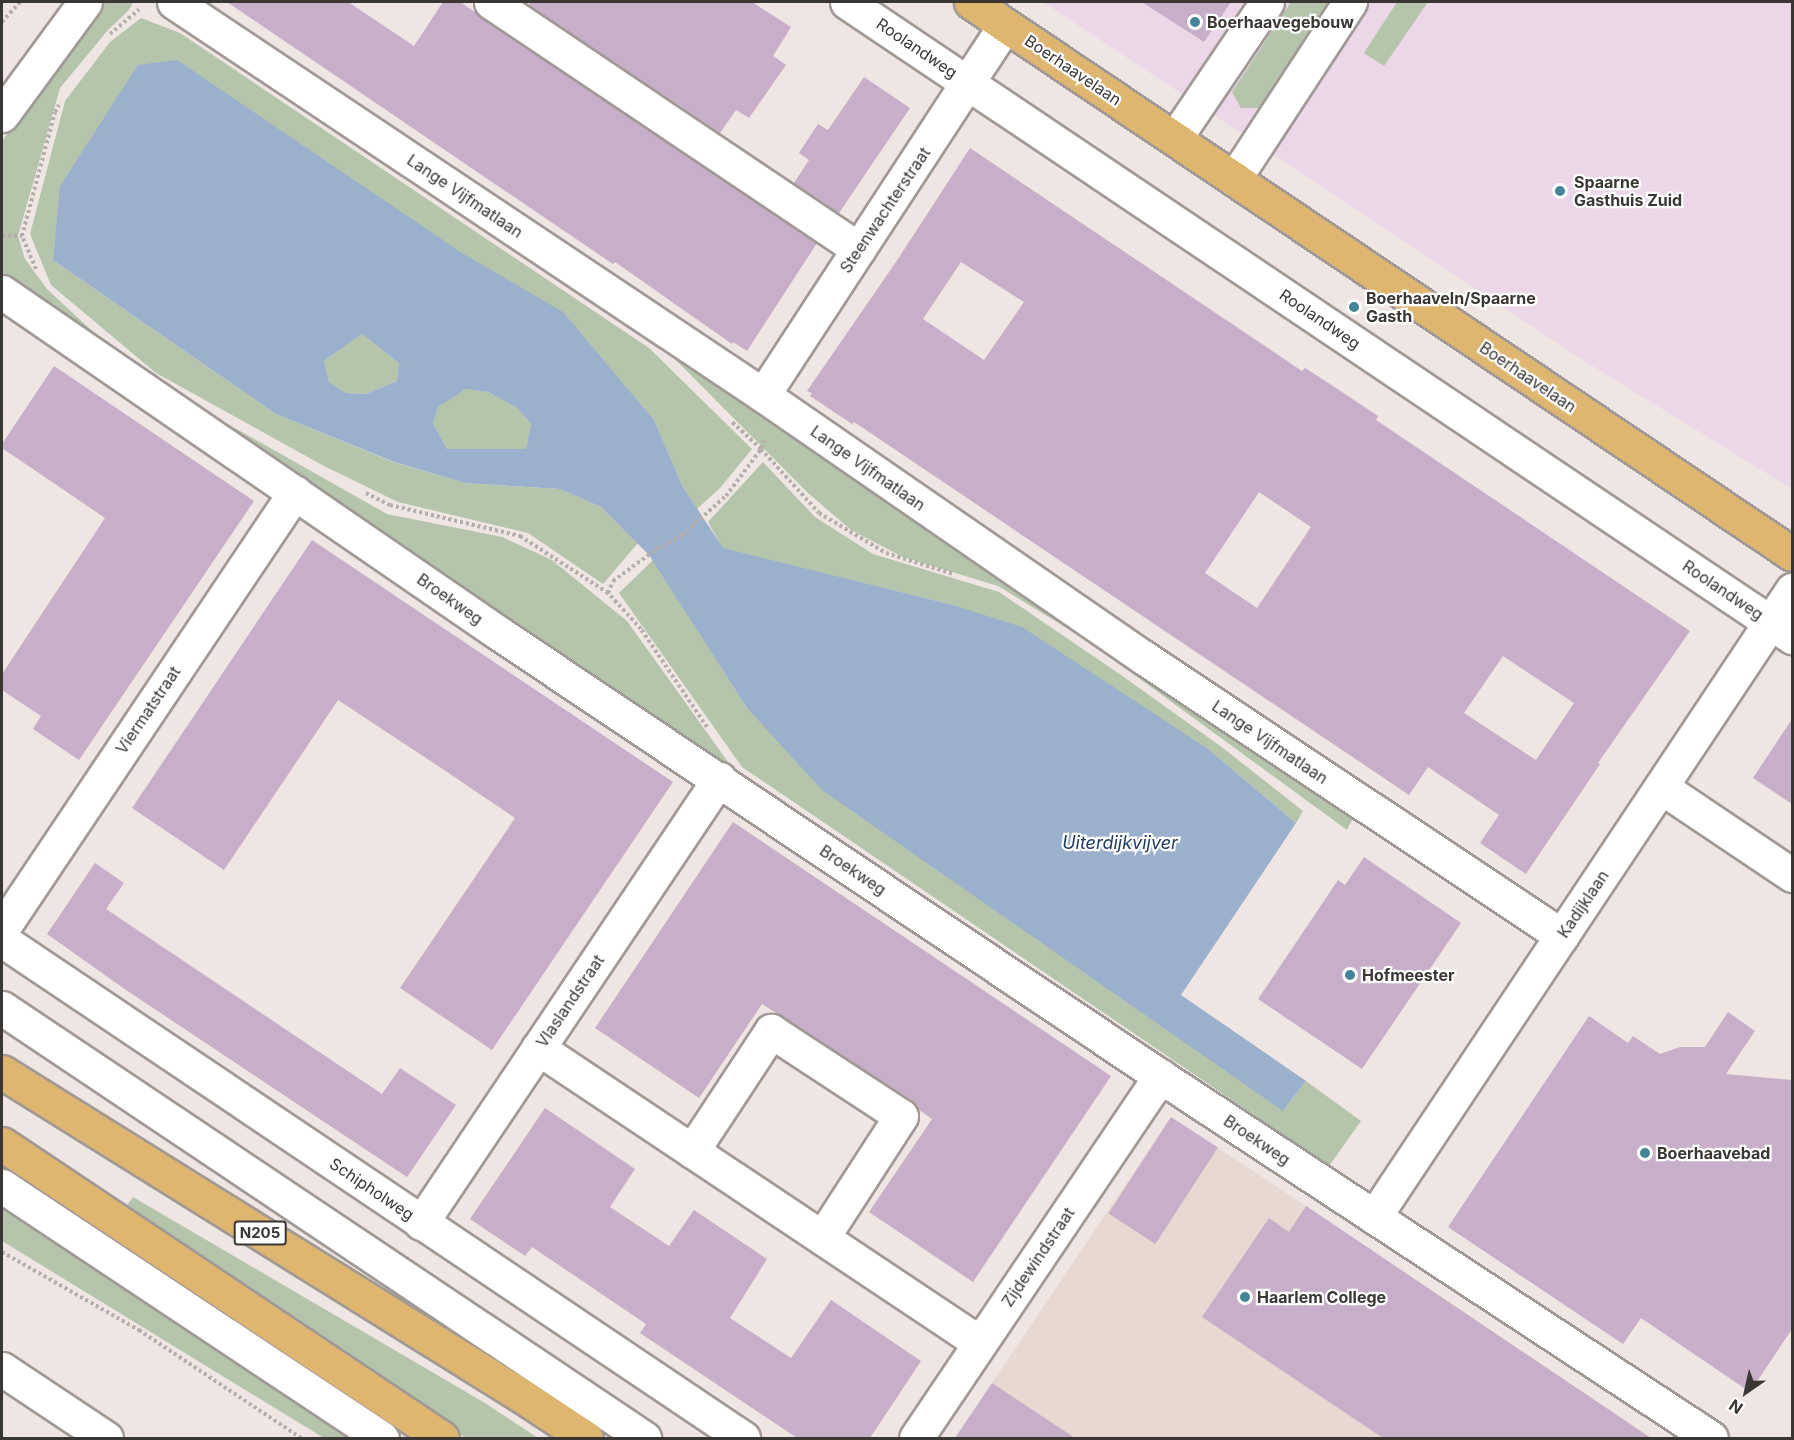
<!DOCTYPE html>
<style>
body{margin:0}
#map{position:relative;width:1794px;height:1440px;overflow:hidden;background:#efe6e3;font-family:Inter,sans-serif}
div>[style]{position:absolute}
.built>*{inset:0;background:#e7d8d1}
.medical>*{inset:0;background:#ebd7e7}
.green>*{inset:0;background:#b4c5ab}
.water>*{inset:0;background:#9bb0cc}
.building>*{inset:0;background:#c7aec9;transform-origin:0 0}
.path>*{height:4px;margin-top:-2px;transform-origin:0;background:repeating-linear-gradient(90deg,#b5aeab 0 3px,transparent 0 6px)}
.roads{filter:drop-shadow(2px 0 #a19995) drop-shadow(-2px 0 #a19995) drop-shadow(0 2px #a19995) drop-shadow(0 -2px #a19995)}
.minor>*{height:33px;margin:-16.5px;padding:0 16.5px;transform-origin:16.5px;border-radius:16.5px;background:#fff}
.major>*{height:33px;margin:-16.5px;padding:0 16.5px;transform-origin:16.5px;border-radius:16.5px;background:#dfb670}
.dots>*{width:16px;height:16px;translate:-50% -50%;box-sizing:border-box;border:3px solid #fff;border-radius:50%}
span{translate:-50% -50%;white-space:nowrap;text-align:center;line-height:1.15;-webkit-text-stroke:4.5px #fff;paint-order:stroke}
.shield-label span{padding:2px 4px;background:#fff;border:2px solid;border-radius:4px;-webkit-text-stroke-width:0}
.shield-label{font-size:15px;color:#393634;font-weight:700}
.poi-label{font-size:16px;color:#393634;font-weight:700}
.left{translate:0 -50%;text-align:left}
.street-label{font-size:16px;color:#393634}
.water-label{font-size:18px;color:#1f3c64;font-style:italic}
.frame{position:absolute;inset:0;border:3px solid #393634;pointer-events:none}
.north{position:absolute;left:1716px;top:1362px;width:60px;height:60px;-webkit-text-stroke:4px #fff;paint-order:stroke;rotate:214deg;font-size:16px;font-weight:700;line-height:24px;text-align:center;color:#393634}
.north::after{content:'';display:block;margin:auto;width:21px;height:27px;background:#393634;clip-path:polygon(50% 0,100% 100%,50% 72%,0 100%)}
</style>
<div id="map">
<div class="built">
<div style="clip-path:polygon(1171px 1117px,1306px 1206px,1651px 1438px,955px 1438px)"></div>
</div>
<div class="medical">
<div style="clip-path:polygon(1043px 2px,1792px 2px,1792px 489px,1586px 362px)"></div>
</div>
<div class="green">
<div style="clip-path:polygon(105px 2px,133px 2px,129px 10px,108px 30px,60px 88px,18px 236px,25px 259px,47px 289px,146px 381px,2px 279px,2px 141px)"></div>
<div style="clip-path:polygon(1291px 2px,1331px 2px,1267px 102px,1259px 108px,1241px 108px,1232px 92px)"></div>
<div style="clip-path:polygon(1397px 2px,1428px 2px,1384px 66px,1364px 53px)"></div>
<div style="clip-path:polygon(141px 18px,180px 33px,649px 348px,752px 449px,720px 488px,697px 509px,683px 487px,654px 420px,563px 313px,138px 66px,61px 186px,53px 260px,276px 414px,393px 462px,465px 483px,560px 489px,601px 507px,638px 543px,603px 584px,528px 533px,398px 502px,324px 466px,156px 373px,51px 285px,30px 234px,65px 101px,110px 42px)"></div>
<div style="clip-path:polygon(362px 334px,399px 363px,397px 381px,366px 394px,346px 393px,329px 382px,324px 361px)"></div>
<div style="clip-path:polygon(660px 344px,1358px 808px,1347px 830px,1088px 641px,998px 586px,903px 557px,851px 530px,808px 493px)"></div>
<div style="clip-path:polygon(466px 389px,488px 392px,517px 408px,531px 424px,526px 449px,447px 449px,433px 423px,438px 406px)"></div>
<div style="clip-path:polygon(173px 393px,387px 514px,502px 537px,552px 560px,627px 621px,728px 762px,725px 766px)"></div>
<div style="clip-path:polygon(763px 462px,815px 517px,873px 554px,999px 592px,1121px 675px,1223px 748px,1303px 811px,1296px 823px,1208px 749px,953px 605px,723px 549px,708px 522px)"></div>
<div style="clip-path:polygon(653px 560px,747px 708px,1284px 1110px,1306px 1081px,1361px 1121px,1329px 1166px,742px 767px,619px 593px)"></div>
<div style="clip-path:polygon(133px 1197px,485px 1403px,538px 1438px,465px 1438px,125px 1208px)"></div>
<div style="clip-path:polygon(2px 1200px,354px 1438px,324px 1438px,2px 1241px)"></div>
</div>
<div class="water">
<div style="clip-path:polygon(evenodd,177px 60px,462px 253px,563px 312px,654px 420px,683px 487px,723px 548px,953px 605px,1022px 627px,1208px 749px,1296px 823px,1181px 995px,1306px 1081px,1283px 1111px,822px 790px,747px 708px,649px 555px,601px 507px,560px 489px,465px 483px,394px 462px,276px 414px,53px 260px,60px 186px,138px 65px,177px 60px,362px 334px,399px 363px,397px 381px,366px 394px,346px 393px,329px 382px,324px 361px,362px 334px,177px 60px,466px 389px,488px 392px,517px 408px,531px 424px,526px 449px,447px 449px,433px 423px,438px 407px,466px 389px)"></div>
</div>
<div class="building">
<div style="clip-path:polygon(227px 2px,348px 2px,414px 46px,443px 2px,460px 2px,817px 243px,747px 351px,733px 342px,732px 344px,615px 262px,613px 264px,554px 224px)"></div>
<div style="clip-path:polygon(531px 2px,752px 2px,791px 27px,773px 56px,786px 65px,749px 118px,736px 110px,720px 133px,529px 5px)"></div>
<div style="clip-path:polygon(1142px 2px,1231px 2px,1204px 42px)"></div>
<div style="clip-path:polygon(864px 77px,910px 108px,839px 213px,794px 183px,809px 160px,799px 153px,818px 124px,828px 130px)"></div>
<div style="clip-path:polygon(evenodd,970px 148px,1302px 371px,1305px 368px,1336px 388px,1378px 416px,1376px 420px,1690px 631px,1598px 763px,1600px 764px,1526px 874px,1480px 843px,1499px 815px,1428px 767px,1409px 795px,854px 422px,852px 424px,810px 396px,812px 393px,807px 391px,898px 259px,970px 148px,961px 262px,1024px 302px,984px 360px,923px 319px,961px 262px,970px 148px,1259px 492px,1311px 527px,1257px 608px,1205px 573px,1259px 492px,970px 148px,1503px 656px,1574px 703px,1536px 760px,1464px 713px,1503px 656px)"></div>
<div style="clip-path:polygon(54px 366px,254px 501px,79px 760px,33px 729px,41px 716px,2px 690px,2px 674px,105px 518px,2px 448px,2px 444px)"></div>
<div style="clip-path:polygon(312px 540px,673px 782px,492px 1050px,400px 988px,515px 818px,441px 768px,338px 700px,224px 870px,132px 808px)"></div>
<div style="clip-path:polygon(1792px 719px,1792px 804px,1753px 778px)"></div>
<div style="clip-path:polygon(733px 822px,1111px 1076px,973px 1282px,869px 1212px,932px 1119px,918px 1109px,911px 1100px,762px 1004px,699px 1098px,595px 1028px)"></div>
<div style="clip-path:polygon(1364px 857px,1461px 923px,1362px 1069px,1258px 999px,1338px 880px,1345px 885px)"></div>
<div style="clip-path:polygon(95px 863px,124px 883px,106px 909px,382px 1094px,400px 1068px,456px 1105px,407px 1177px,126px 990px,47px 934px)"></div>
<div style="clip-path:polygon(1728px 1012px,1755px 1031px,1726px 1074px,1792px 1080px,1792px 1329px,1750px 1392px,1641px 1318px,1623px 1344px,1448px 1227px,1589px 1016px,1628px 1043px,1633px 1036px,1660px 1054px,1680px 1047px,1705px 1047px)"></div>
<div style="clip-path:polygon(545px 1108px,635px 1169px,610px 1207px,669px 1246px,694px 1210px,767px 1259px,730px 1318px,791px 1358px,831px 1300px,921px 1361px,870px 1438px,797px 1438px,640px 1333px,646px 1324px,532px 1247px,525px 1256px,470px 1219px)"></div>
<div style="left:1171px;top:1117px;width:56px;height:115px;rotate:33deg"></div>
<div style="clip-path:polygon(1306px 1206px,1651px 1438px,1383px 1438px,1202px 1317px,1269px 1218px,1289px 1232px)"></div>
<div style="clip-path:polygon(992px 1383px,1075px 1438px,955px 1438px)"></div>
</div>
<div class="path">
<div style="left:2px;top:22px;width:27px;rotate:-48deg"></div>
<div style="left:110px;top:34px;width:38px;rotate:-40deg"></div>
<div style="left:2px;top:235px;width:20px;rotate:3deg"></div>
<div style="left:36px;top:269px;width:36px;rotate:-113deg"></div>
<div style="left:22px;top:236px;width:128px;rotate:-75.1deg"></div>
<div style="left:55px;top:112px;width:8px;rotate:-60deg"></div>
<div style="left:764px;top:440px;width:9px;rotate:108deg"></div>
<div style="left:761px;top:449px;width:86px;rotate:47.8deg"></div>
<div style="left:819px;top:513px;width:78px;rotate:30.8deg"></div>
<div style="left:886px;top:553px;width:71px;rotate:17.2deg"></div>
<div style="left:366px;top:493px;width:27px;rotate:27deg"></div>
<div style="left:390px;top:505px;width:134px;rotate:13.4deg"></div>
<div style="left:520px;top:536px;width:105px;rotate:32.9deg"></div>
<div style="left:707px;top:727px;width:118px;rotate:-124deg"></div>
<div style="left:641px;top:629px;width:49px;rotate:-132.5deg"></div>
<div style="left:608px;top:593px;width:13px;rotate:-67deg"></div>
<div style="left:613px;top:581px;width:56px;rotate:-36.3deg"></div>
<div style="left:658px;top:548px;width:27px;rotate:-28deg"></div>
<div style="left:682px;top:535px;width:59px;rotate:-41.6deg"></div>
<div style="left:726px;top:496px;width:59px;rotate:-53.3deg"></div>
<div style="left:761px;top:449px;width:41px;rotate:-137deg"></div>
<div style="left:2px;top:1252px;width:158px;rotate:29.7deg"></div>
<div style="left:139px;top:1330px;width:195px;rotate:33.7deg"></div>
</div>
<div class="roads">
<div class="minor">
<div style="left:174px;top:2px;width:708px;rotate:33.71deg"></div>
<div style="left:763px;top:395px;width:462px;rotate:34.6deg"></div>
<div style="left:1143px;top:657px;width:503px;rotate:33.66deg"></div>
<div style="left:491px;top:2px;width:443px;rotate:33.9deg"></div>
<div style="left:847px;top:2px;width:1139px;rotate:33.9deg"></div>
<div style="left:2px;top:115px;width:140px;rotate:-53.7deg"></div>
<div style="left:1175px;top:138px;width:164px;rotate:-55.9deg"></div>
<div style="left:1234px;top:179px;width:212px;rotate:-56.8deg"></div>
<div style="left:2px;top:292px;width:604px;rotate:34.48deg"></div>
<div style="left:500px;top:634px;width:794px;rotate:33.81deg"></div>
<div style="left:1160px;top:1076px;width:659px;rotate:33.3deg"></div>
<div style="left:763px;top:395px;width:442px;rotate:-56.8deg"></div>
<div style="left:1661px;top:787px;width:158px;rotate:33.9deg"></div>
<div style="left:2px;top:929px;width:526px;rotate:-56.16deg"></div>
<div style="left:2px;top:940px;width:893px;rotate:33.9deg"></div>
<div style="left:2px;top:1008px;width:773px;rotate:33.81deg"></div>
<div style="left:538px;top:1048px;width:531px;rotate:33.72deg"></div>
<div style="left:692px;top:1151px;width:144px;rotate:-56.6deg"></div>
<div style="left:771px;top:1031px;width:155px;rotate:33.2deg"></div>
<div style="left:901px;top:1116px;width:145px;rotate:122.9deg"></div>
<div style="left:2px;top:1186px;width:456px;rotate:33.6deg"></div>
<div style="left:1374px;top:1217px;width:754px;rotate:-56.31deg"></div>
<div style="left:421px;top:1223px;width:535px;rotate:-56.13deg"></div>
<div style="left:2px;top:1369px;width:125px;rotate:33.6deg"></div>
<div style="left:916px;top:1438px;width:437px;rotate:-56deg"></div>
</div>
<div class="major">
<div style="left:971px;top:2px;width:989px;rotate:33.91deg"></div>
<div style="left:2px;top:1072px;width:609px;rotate:31.92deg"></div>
<div style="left:519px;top:1394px;width:80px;rotate:33.3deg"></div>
<div style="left:2px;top:1144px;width:529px;rotate:33.75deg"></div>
</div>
</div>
<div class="dots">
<div style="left:1195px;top:22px;background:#458498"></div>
<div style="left:1560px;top:191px;background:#458498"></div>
<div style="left:1354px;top:307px;background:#458498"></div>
<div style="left:1350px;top:975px;background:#458498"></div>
<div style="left:1645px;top:1153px;background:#458498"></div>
<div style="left:1245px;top:1297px;background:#458498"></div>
</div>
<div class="shield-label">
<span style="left:260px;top:1233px">N205</span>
</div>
<div class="poi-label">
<span class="left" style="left:1207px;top:22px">Boerhaavegebouw</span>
<span class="left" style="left:1574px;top:191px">Spaarne<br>Gasthuis Zuid</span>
<span class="left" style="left:1366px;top:307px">Boerhaaveln/Spaarne<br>Gasth</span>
<span class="left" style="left:1362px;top:975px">Hofmeester</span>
<span class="left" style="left:1657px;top:1153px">Boerhaavebad</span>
<span class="left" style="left:1257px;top:1297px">Haarlem College</span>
</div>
<div class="street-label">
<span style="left:917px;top:48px;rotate:34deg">Roolandweg</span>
<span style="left:1073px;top:70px;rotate:34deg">Boerhaavelaan</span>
<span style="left:465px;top:196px;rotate:34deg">Lange Vijfmatlaan</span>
<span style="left:885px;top:210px;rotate:-56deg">Steenwachterstraat</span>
<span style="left:1320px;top:319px;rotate:34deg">Roolandweg</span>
<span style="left:1528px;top:377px;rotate:34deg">Boerhaavelaan</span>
<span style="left:868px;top:468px;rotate:35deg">Lange Vijfmatlaan</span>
<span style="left:1723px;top:590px;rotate:34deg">Roolandweg</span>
<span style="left:450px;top:599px;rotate:35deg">Broekweg</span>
<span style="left:148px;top:710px;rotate:-56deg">Viermatstraat</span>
<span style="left:1270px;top:742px;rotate:34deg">Lange Vijfmatlaan</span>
<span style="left:853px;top:870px;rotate:34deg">Broekweg</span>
<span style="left:1583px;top:904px;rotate:-56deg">Kadijklaan</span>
<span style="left:570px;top:1001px;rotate:-56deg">Vlaslandstraat</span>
<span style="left:1257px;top:1140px;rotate:34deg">Broekweg</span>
<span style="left:372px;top:1189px;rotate:34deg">Schipholweg</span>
<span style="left:1038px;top:1257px;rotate:-56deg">Zijdewindstraat</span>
</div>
<div class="water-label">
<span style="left:1120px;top:843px">Uiterdijkvijver</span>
</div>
<div class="frame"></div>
<div class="north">N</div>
</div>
